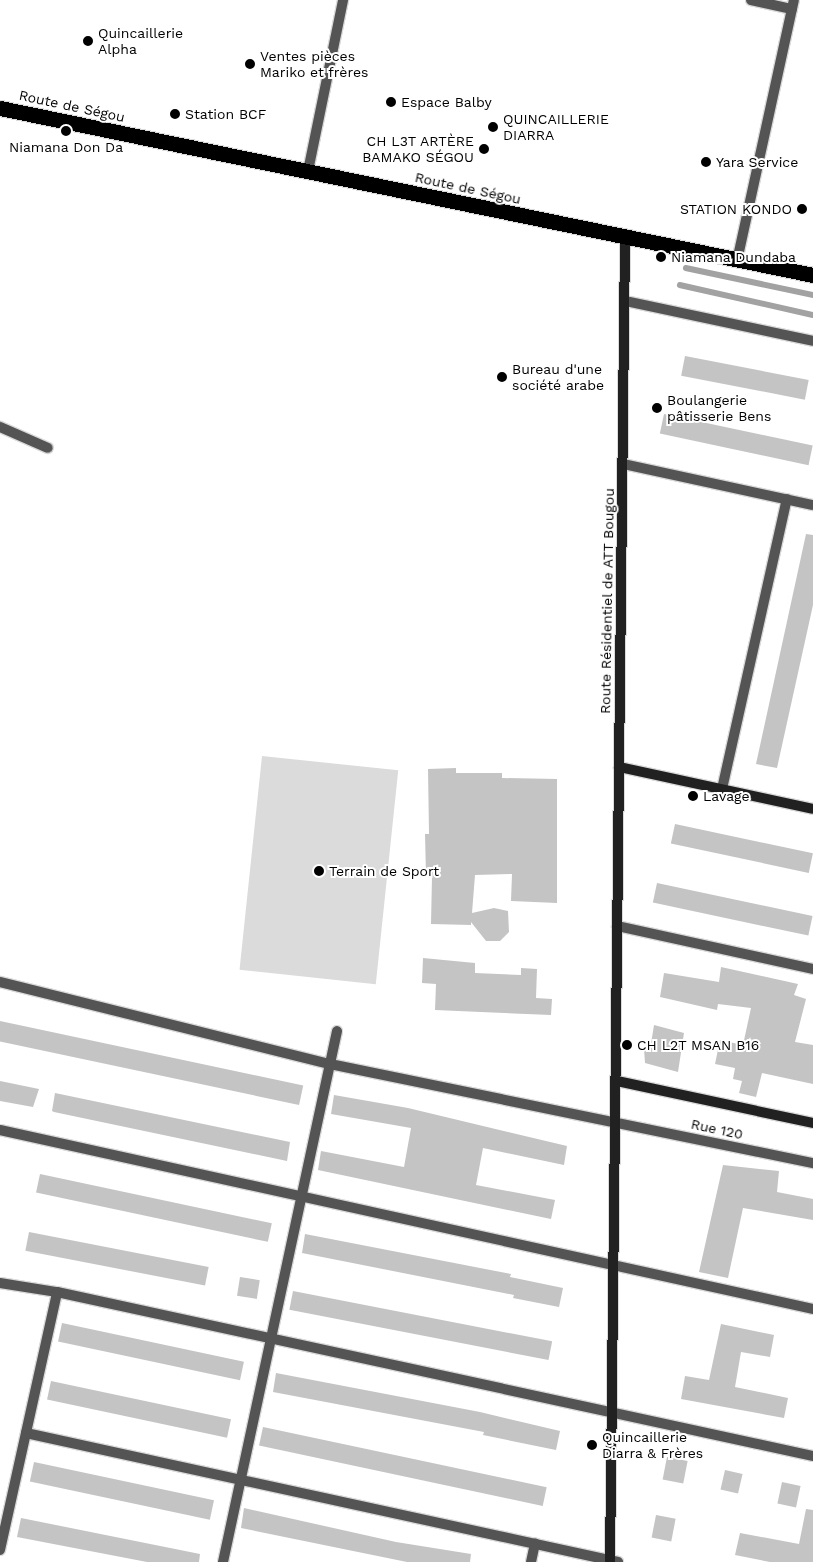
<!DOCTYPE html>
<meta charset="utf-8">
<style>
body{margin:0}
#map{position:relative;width:813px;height:1562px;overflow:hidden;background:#fff;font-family:"Work Sans",sans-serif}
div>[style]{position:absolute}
.green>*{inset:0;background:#dbdbdb;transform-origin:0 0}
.stream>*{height:5.5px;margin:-2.75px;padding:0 2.75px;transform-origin:2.75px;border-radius:2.75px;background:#a2a2a2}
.building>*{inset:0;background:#c4c4c4;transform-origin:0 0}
.roads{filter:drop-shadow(1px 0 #dbdbdb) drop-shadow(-1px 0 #dbdbdb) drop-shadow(0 1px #dbdbdb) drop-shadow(0 -1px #dbdbdb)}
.street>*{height:10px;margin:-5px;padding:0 5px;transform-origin:5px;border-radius:5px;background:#545454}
.secondary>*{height:10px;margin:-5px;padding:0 5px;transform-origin:5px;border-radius:5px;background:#212121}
.highway>*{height:15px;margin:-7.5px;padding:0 7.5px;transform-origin:7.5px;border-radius:7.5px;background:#000}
.dots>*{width:14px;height:14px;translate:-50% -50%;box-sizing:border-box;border:2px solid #fff;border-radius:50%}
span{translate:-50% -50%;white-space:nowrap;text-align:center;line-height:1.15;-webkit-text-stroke:4px #fff;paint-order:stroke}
.poi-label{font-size:14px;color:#000}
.left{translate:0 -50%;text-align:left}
.right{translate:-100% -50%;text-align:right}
.street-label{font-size:14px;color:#000}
</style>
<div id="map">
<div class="green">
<div style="left:262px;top:756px;width:137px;height:215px;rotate:6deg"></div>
</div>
<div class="stream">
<div style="left:686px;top:268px;width:130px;rotate:12deg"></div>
<div style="left:680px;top:285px;width:136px;rotate:12.7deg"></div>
</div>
<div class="building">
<div style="left:685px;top:356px;width:126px;height:20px;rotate:11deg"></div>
<div style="left:664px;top:414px;width:152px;height:20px;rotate:12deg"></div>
<div style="clip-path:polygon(806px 534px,813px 535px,813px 605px,777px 768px,756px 764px)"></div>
<div style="clip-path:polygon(456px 768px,456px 773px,502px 773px,502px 778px,557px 779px,557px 903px,511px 901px,512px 874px,475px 875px,472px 913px,494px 908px,508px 911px,509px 932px,500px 941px,486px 941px,471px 922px,471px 925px,431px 924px,432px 876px,426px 876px,425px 834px,429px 834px,428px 769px)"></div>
<div style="left:675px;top:824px;width:141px;height:20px;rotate:12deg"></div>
<div style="left:657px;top:883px;width:159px;height:20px;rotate:12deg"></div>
<div style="clip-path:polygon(423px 958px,475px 963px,475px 973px,521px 975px,521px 968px,537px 969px,536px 998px,552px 999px,551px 1015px,435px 1010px,436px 984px,422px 983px)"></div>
<div style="clip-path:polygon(721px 967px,798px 984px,794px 995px,806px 999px,795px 1042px,813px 1045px,813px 1084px,762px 1073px,756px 1097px,739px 1093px,742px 1081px,733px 1079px,735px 1068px,715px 1064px,720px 1040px,743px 1045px,751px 1008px,718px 1004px,717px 1010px,660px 997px,664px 973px,719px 982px)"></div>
<div style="left:0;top:1021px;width:310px;height:20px;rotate:12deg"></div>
<div style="clip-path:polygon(654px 1025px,684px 1033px,678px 1072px,645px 1063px,644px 1049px,650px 1050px)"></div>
<div style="clip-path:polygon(0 1081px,39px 1089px,33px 1107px,0 1101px)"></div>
<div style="clip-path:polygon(55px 1093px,290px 1142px,287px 1161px,54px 1112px,52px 1111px)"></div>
<div style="clip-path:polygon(334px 1095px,408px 1108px,567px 1146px,564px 1165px,483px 1148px,476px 1185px,555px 1200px,551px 1219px,318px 1170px,321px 1151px,404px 1167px,411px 1128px,331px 1114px)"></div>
<div style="clip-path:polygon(723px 1165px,779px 1171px,777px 1192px,813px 1199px,813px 1220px,743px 1208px,728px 1278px,699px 1272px)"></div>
<div style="left:40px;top:1174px;width:237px;height:19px;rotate:12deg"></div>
<div style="left:29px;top:1232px;width:183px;height:19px;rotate:11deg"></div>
<div style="clip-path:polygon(305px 1234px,511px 1274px,510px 1277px,563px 1288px,559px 1307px,513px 1298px,514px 1295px,302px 1253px)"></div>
<div style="left:240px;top:1277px;width:20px;height:19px;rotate:9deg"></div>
<div style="left:293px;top:1291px;width:264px;height:19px;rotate:11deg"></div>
<div style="left:62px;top:1323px;width:186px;height:19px;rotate:12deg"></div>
<div style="clip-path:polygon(721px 1324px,774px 1335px,770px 1357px,741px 1352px,735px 1387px,788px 1398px,784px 1418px,681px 1399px,685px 1376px,709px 1380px)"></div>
<div style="clip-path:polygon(276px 1373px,480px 1412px,560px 1431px,556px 1450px,483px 1435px,484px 1432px,273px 1392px)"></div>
<div style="left:51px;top:1381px;width:184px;height:19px;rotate:12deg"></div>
<div style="left:263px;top:1427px;width:290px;height:19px;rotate:12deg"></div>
<div style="left:667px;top:1457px;width:21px;height:23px;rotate:11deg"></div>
<div style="left:34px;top:1462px;width:184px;height:20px;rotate:12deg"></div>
<div style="left:725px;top:1470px;width:18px;height:20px;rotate:13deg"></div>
<div style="left:782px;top:1482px;width:19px;height:22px;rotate:12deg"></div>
<div style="clip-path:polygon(244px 1508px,396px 1542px,471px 1554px,470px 1562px,407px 1562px,241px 1528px)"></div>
<div style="clip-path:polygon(806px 1509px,813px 1510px,813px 1562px,770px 1562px,735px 1555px,740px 1533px,799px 1544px)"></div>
<div style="left:656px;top:1515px;width:20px;height:23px;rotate:11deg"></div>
<div style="clip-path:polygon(21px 1518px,200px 1554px,199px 1562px,147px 1562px,17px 1537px)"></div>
</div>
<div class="roads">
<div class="street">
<div style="left:751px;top:0;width:42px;rotate:12.4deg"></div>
<div style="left:308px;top:171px;width:175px;rotate:-78.4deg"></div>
<div style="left:737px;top:261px;width:267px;rotate:-77.7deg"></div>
<div style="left:625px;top:301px;width:192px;rotate:12deg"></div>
<div style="left:0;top:427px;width:52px;rotate:23.6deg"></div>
<div style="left:623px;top:464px;width:194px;rotate:12.2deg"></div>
<div style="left:722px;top:789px;width:297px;rotate:-77.4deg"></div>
<div style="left:617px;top:926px;width:201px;rotate:12.4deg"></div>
<div style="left:0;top:982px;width:340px;rotate:14deg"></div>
<div style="left:330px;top:1064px;width:493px;rotate:11.6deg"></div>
<div style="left:0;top:1130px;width:832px;rotate:12.42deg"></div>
<div style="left:0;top:1283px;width:58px;rotate:9deg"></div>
<div style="left:57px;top:1292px;width:774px;rotate:12.24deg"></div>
<div style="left:26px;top:1433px;width:606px;rotate:12.29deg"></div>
<div style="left:0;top:1550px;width:264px;rotate:-77.5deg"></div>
<div style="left:223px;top:1562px;width:543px;rotate:-77.88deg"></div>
<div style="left:531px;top:1562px;width:19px;rotate:-78deg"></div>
</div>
<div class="secondary">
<div style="left:619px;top:767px;width:198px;rotate:12.2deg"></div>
<div style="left:617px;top:1081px;width:200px;rotate:12.1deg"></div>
<div style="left:610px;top:1562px;width:1324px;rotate:-89.35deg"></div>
</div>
<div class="highway">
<div style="left:0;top:108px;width:830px;rotate:11.61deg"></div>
</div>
</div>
<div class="dots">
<div style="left:88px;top:41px;background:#000"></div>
<div style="left:250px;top:64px;background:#000"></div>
<div style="left:391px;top:102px;background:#000"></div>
<div style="left:175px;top:114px;background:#000"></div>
<div style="left:493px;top:127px;background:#000"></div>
<div style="left:66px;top:131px;background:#000"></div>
<div style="left:484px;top:149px;background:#000"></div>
<div style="left:706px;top:162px;background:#000"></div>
<div style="left:802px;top:209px;background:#000"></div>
<div style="left:661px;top:257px;background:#000"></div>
<div style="left:502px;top:377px;background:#000"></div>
<div style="left:657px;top:408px;background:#000"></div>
<div style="left:693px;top:796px;background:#000"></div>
<div style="left:319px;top:871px;background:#000"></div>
<div style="left:627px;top:1045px;background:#000"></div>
<div style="left:592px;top:1445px;background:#000"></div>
</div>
<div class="poi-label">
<span class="left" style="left:98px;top:41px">Quincaillerie<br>Alpha</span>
<span class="left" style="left:260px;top:64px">Ventes pièces<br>Mariko et frères</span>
<span class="left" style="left:401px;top:102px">Espace Balby</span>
<span class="left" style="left:185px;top:114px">Station BCF</span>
<span class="left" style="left:503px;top:127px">QUINCAILLERIE<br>DIARRA</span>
<span class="right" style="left:474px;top:149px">CH L3T ARTÈRE<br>BAMAKO SÉGOU</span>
<span style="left:66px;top:147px">Niamana Don Da</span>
<span class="left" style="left:716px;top:162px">Yara Service</span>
<span class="right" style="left:792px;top:209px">STATION KONDO</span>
<span class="left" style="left:671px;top:257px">Niamana Dundaba</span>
<span class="left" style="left:512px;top:377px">Bureau d'une<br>société arabe</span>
<span class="left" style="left:667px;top:408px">Boulangerie<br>pâtisserie Bens</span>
<span class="left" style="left:703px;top:796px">Lavage</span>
<span class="left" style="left:329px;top:871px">Terrain de Sport</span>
<span class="left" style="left:637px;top:1045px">CH L2T MSAN B16</span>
<span class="left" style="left:602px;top:1445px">Quincaillerie<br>Diarra &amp; Frères</span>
</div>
<div class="street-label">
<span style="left:72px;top:106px;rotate:12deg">Route de Ségou</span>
<span style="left:468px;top:188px;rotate:12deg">Route de Ségou</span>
<span style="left:607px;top:601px;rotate:-89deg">Route Résidentiel de ATT Bougou</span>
<span style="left:717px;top:1129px;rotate:12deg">Rue 120</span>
</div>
</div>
